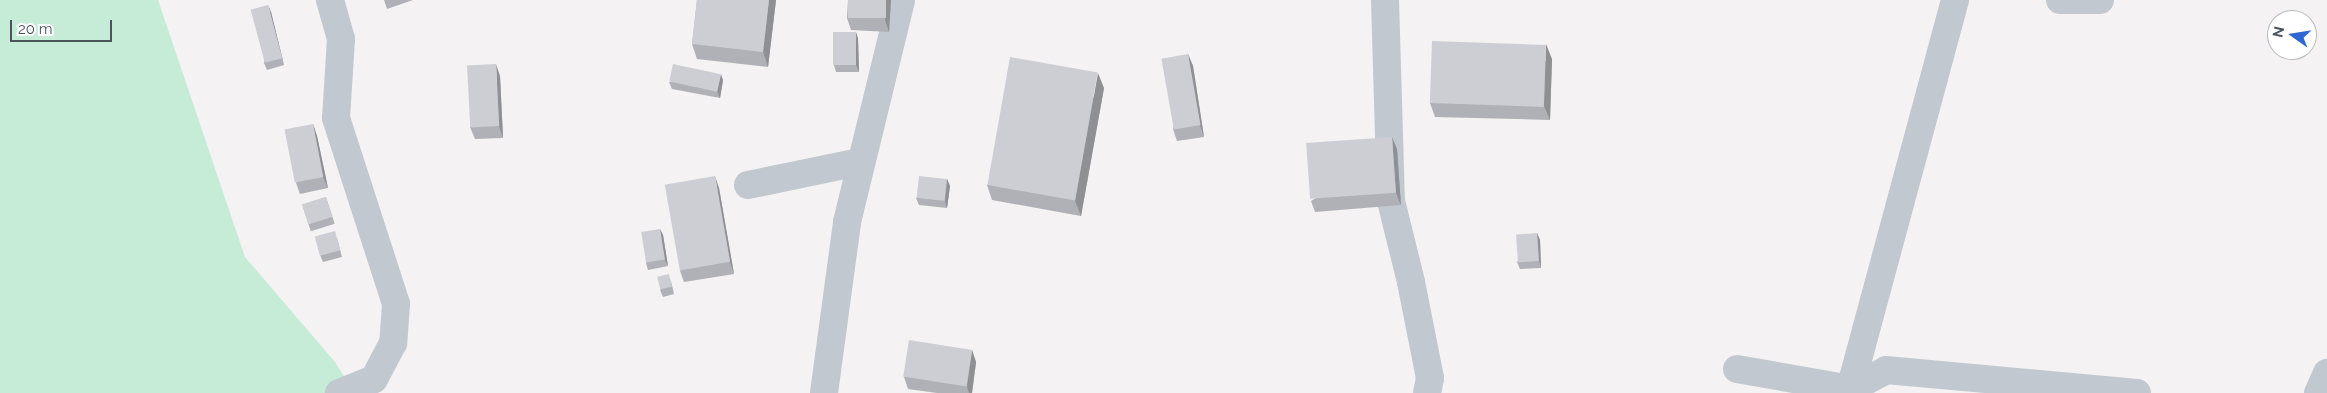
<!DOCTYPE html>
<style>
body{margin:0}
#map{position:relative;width:2327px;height:393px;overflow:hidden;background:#f4f2f2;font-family:Raleway,sans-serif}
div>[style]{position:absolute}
.green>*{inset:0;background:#c6ecd8}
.minor>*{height:28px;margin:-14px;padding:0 14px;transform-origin:14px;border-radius:14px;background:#c1c8cf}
.wall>*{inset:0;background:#afb1b6;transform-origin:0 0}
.shaded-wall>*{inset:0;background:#8f9094}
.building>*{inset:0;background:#ccced4;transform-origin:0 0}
span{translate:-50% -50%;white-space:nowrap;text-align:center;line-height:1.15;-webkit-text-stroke:4px #fff;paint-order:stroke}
.north{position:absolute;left:2267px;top:10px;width:50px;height:50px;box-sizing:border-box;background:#fff;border:1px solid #b7babe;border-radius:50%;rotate:283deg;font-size:14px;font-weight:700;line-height:20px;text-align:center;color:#4b535d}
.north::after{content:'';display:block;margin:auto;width:18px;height:22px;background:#2e66d2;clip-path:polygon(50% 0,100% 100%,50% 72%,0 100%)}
.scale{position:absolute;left:10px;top:20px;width:102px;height:22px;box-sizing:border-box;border:2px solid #4b535d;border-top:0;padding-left:6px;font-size:15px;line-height:18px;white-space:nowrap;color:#4b535d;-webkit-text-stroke:4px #fff;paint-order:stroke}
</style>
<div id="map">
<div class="green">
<div style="clip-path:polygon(0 0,158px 0,245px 257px,335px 362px,354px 393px,0 393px)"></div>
</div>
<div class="minor">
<div style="left:330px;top:0;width:41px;rotate:74.2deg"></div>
<div style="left:341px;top:39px;width:79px;rotate:93.6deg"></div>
<div style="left:336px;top:118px;width:195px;rotate:72.1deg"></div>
<div style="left:396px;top:304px;width:39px;rotate:94deg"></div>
<div style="left:393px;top:343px;width:41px;rotate:117.8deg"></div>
<div style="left:374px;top:379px;width:38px;rotate:158deg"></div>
<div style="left:1385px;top:0;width:201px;rotate:88.3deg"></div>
<div style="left:1391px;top:201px;width:83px;rotate:76.1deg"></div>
<div style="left:1411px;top:282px;width:98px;rotate:78.8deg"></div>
<div style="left:1430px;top:378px;width:15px;rotate:101deg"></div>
<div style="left:2060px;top:0;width:40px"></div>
<div style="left:748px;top:185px;width:113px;rotate:-11.7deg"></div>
<div style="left:1737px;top:369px;width:116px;rotate:10deg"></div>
<div style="left:1851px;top:389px;width:40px;rotate:-28deg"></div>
<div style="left:1886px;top:370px;width:252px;rotate:5.2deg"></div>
<div style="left:824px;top:393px;width:173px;rotate:-82.3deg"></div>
<div style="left:847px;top:222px;width:228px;rotate:-76.3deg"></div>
<div style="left:1849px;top:393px;width:407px;rotate:-74.9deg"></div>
<div style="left:2318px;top:393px;width:22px;rotate:-66deg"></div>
</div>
<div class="wall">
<div style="clip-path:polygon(384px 0,413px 0,387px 9px)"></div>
<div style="clip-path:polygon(697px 0,776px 0,768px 67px,697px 59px,692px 44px)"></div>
<div style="clip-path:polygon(848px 0,891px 0,889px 32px,851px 30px,847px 18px)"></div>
<div style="clip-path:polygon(271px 12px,284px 65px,267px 70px,264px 63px)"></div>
<div style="clip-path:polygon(858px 38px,859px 72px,836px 72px,834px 65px)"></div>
<div style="clip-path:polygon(1188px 54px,1193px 66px,1204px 137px,1177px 141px,1173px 129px)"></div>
<div style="clip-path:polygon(1552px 59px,1550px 120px,1435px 117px,1430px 103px)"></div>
<div style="clip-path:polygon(500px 76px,503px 138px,475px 139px,470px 127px)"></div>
<div style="clip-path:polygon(723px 80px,720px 98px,672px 89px,669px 82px)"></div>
<div style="clip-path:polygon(1104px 88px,1081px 216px,992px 200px,987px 185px)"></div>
<div style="clip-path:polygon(313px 124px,317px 136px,328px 188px,300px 194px,296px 183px)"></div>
<div style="clip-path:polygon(1397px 149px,1401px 205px,1315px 212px,1311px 201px)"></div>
<div style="clip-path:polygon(947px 179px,950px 186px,947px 208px,919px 205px,916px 198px)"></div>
<div style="clip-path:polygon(719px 188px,734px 274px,684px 282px,680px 271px)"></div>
<div style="left:326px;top:197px;width:28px;height:25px;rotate:72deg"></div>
<div style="clip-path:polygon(660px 229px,663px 235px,668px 266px,648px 270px,646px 263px)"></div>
<div style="clip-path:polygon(1537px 233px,1540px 240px,1541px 268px,1520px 269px,1517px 262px)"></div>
<div style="clip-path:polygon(337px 238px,342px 257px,323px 262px,320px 255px)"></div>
<div style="clip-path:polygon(671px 281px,674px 294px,663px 297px,660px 290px)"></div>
<div style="clip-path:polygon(972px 350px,976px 362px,972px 393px,937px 393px,908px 389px,904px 377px)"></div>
</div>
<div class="shaded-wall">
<div style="clip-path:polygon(769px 0,776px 0,768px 67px,763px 52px)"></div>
<div style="clip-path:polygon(886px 0,891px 0,889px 32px,885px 20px)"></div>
<div style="clip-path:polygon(268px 5px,271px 12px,284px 65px,282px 58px)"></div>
<div style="clip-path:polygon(856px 32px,858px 38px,859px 72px,856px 65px)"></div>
<div style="clip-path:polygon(1546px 44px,1552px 59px,1550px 120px,1544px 106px)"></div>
<div style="clip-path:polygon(1188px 54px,1193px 66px,1204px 137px,1200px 125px)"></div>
<div style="clip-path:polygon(496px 64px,500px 76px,503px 138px,499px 126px)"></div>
<div style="clip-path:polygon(1098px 73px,1104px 88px,1081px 216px,1075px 201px)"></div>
<div style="clip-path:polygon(721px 74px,723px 80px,720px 98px,717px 91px)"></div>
<div style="clip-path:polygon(313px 124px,317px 136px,328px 188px,323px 177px)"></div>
<div style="clip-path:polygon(1392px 137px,1397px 149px,1401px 205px,1396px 193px)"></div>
<div style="clip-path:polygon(715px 176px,719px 188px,734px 274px,730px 262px)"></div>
<div style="clip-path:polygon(947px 179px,950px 186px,947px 208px,945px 201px)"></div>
<div style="clip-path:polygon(660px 229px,663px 235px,668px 266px,665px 260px)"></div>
<div style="clip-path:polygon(1537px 233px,1540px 240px,1541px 268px,1539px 261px)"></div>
<div style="clip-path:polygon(972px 350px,976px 362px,972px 393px,969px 393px,967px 387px)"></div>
</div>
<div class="building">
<div style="clip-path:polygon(697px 0,769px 0,763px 52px,692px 44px)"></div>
<div style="left:848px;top:0;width:38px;height:18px"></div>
<div style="left:268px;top:5px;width:55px;height:18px;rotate:75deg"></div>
<div style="left:833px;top:32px;width:23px;height:33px"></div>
<div style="left:1432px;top:41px;width:114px;height:62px;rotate:2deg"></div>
<div style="left:1188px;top:54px;width:72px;height:27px;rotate:80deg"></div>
<div style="left:1010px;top:57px;width:89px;height:130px;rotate:10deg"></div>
<div style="left:496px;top:64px;width:62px;height:29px;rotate:87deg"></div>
<div style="left:673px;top:64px;width:49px;height:18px;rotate:12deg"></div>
<div style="left:313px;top:124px;width:54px;height:29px;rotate:79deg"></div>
<div style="left:1392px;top:137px;width:56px;height:86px;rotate:86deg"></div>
<div style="left:715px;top:176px;width:87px;height:51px;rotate:80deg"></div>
<div style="left:919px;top:176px;width:28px;height:22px;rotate:6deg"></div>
<div style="left:326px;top:197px;width:21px;height:25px;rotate:73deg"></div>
<div style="left:660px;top:229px;width:31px;height:19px;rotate:81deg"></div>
<div style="left:335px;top:231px;width:20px;height:21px;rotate:75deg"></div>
<div style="left:1537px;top:233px;width:28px;height:21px;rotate:86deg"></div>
<div style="left:669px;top:274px;width:13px;height:12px;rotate:77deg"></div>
<div style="left:909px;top:340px;width:64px;height:37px;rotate:9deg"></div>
</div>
<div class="north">N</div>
<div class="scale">20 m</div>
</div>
